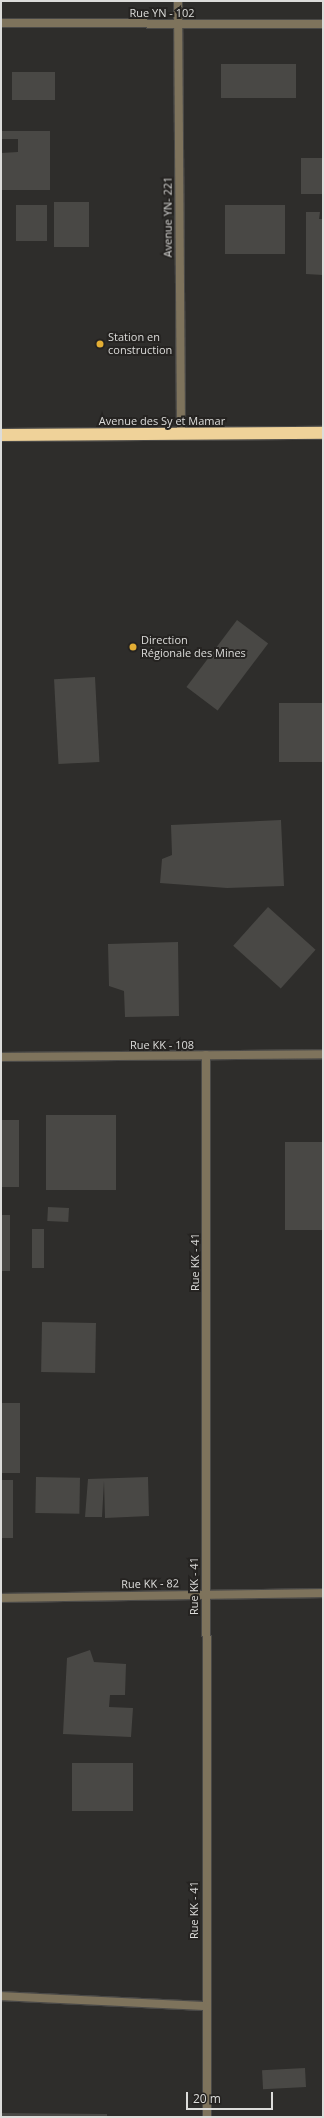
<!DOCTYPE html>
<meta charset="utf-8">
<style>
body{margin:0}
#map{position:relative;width:324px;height:2118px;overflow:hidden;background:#2e2d2b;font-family:"Open Sans",sans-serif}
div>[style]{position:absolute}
.building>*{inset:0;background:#494845;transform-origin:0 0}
.roads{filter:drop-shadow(1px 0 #4a4947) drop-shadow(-1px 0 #4a4947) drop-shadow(0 1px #4a4947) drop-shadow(0 -1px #4a4947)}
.street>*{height:8px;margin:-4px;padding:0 4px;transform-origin:4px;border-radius:4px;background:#7e735c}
.highway>*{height:12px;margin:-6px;padding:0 6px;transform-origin:6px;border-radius:6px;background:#efd299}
.dots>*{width:11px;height:11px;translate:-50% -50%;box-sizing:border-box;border:2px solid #252321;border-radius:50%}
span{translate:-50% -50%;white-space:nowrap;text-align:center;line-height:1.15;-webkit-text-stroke:4px #252321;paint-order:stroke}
.street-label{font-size:11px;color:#dcdcda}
.poi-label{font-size:11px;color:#dcdcda}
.left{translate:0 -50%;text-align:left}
.frame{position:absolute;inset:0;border:2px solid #dcdcda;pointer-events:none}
.scale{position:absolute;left:186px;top:2092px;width:87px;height:18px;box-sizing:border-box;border:2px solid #dcdcda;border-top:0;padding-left:5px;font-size:12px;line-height:14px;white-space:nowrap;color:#dcdcda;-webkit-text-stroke:3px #252321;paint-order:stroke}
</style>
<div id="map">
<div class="building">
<div style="left:221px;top:64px;width:75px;height:34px"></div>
<div style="left:12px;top:72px;width:43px;height:28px"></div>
<div style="clip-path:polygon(1px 131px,50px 131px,50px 190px,1px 190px,1px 153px,18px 152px,18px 139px,1px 139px)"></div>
<div style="left:301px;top:158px;width:22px;height:36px"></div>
<div style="left:89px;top:202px;width:45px;height:35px;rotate:90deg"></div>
<div style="left:16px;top:205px;width:31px;height:36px"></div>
<div style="left:225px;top:205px;width:60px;height:49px"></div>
<div style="clip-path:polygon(306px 212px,320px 212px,319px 219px,323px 219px,323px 275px,306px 274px)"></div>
<div style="left:237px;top:620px;width:39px;height:84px;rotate:37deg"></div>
<div style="left:95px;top:677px;width:85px;height:41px;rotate:87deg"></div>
<div style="left:279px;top:703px;width:43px;height:59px"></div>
<div style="clip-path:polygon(281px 820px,284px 886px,227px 888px,160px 883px,162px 859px,172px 855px,171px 825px)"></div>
<div style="left:268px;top:907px;width:64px;height:52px;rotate:42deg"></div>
<div style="clip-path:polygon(178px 942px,179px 1016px,125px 1017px,124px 991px,109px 986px,108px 944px)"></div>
<div style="left:46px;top:1115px;width:70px;height:75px"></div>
<div style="left:1px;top:1120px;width:18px;height:67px"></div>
<div style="left:285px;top:1142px;width:38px;height:88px"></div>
<div style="left:48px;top:1207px;width:21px;height:14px;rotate:3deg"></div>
<div style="left:1px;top:1215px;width:9px;height:56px"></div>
<div style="left:32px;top:1229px;width:12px;height:39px"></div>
<div style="left:42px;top:1322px;width:54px;height:50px;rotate:1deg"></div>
<div style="left:1px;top:1403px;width:19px;height:70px"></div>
<div style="left:36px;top:1477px;width:44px;height:36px;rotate:1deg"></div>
<div style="clip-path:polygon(148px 1477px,149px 1516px,105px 1518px,104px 1481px,102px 1517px,85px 1517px,88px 1479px)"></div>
<div style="left:1px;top:1480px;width:12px;height:58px"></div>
<div style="clip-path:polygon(90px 1650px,94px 1662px,126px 1664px,125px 1695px,110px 1695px,109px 1707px,133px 1708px,131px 1737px,63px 1734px,67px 1658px)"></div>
<div style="left:133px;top:1763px;width:48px;height:61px;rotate:90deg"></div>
<div style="left:305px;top:2068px;width:19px;height:43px;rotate:87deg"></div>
<div style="clip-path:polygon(1px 2113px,107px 2114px,107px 2117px,1px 2117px)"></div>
</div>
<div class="roads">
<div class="street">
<div style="left:178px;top:1px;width:433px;rotate:89.6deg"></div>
<div style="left:1px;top:23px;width:322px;rotate:0.2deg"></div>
<div style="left:206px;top:1055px;width:1062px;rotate:89.95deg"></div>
<div style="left:1px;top:1057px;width:322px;rotate:-0.5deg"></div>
<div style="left:1px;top:1598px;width:322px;rotate:-0.9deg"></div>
<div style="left:1px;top:1996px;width:204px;rotate:2.8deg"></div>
</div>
<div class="highway">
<div style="left:1px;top:435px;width:322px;rotate:-0.4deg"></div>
</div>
</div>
<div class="dots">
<div style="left:100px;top:344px;background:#e3ae34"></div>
<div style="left:133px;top:647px;background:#e3ae34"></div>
</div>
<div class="street-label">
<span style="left:162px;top:13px">Rue YN - 102</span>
<span style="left:168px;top:217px;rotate:-90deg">Avenue YN- 221</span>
<span style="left:162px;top:421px">Avenue des Sy et Mamar</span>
<span style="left:162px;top:1045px">Rue KK - 108</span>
<span style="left:195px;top:1262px;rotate:-90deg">Rue KK - 41</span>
<span style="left:150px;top:1584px;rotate:-1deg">Rue KK - 82</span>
<span style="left:194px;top:1586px;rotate:-90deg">Rue KK - 41</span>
<span style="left:194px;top:1910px;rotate:-90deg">Rue KK - 41</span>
</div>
<div class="poi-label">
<span class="left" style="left:108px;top:344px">Station en<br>construction</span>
<span class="left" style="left:141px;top:647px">Direction<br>Régionale des Mines</span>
</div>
<div class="frame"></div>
<div class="scale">20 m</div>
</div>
